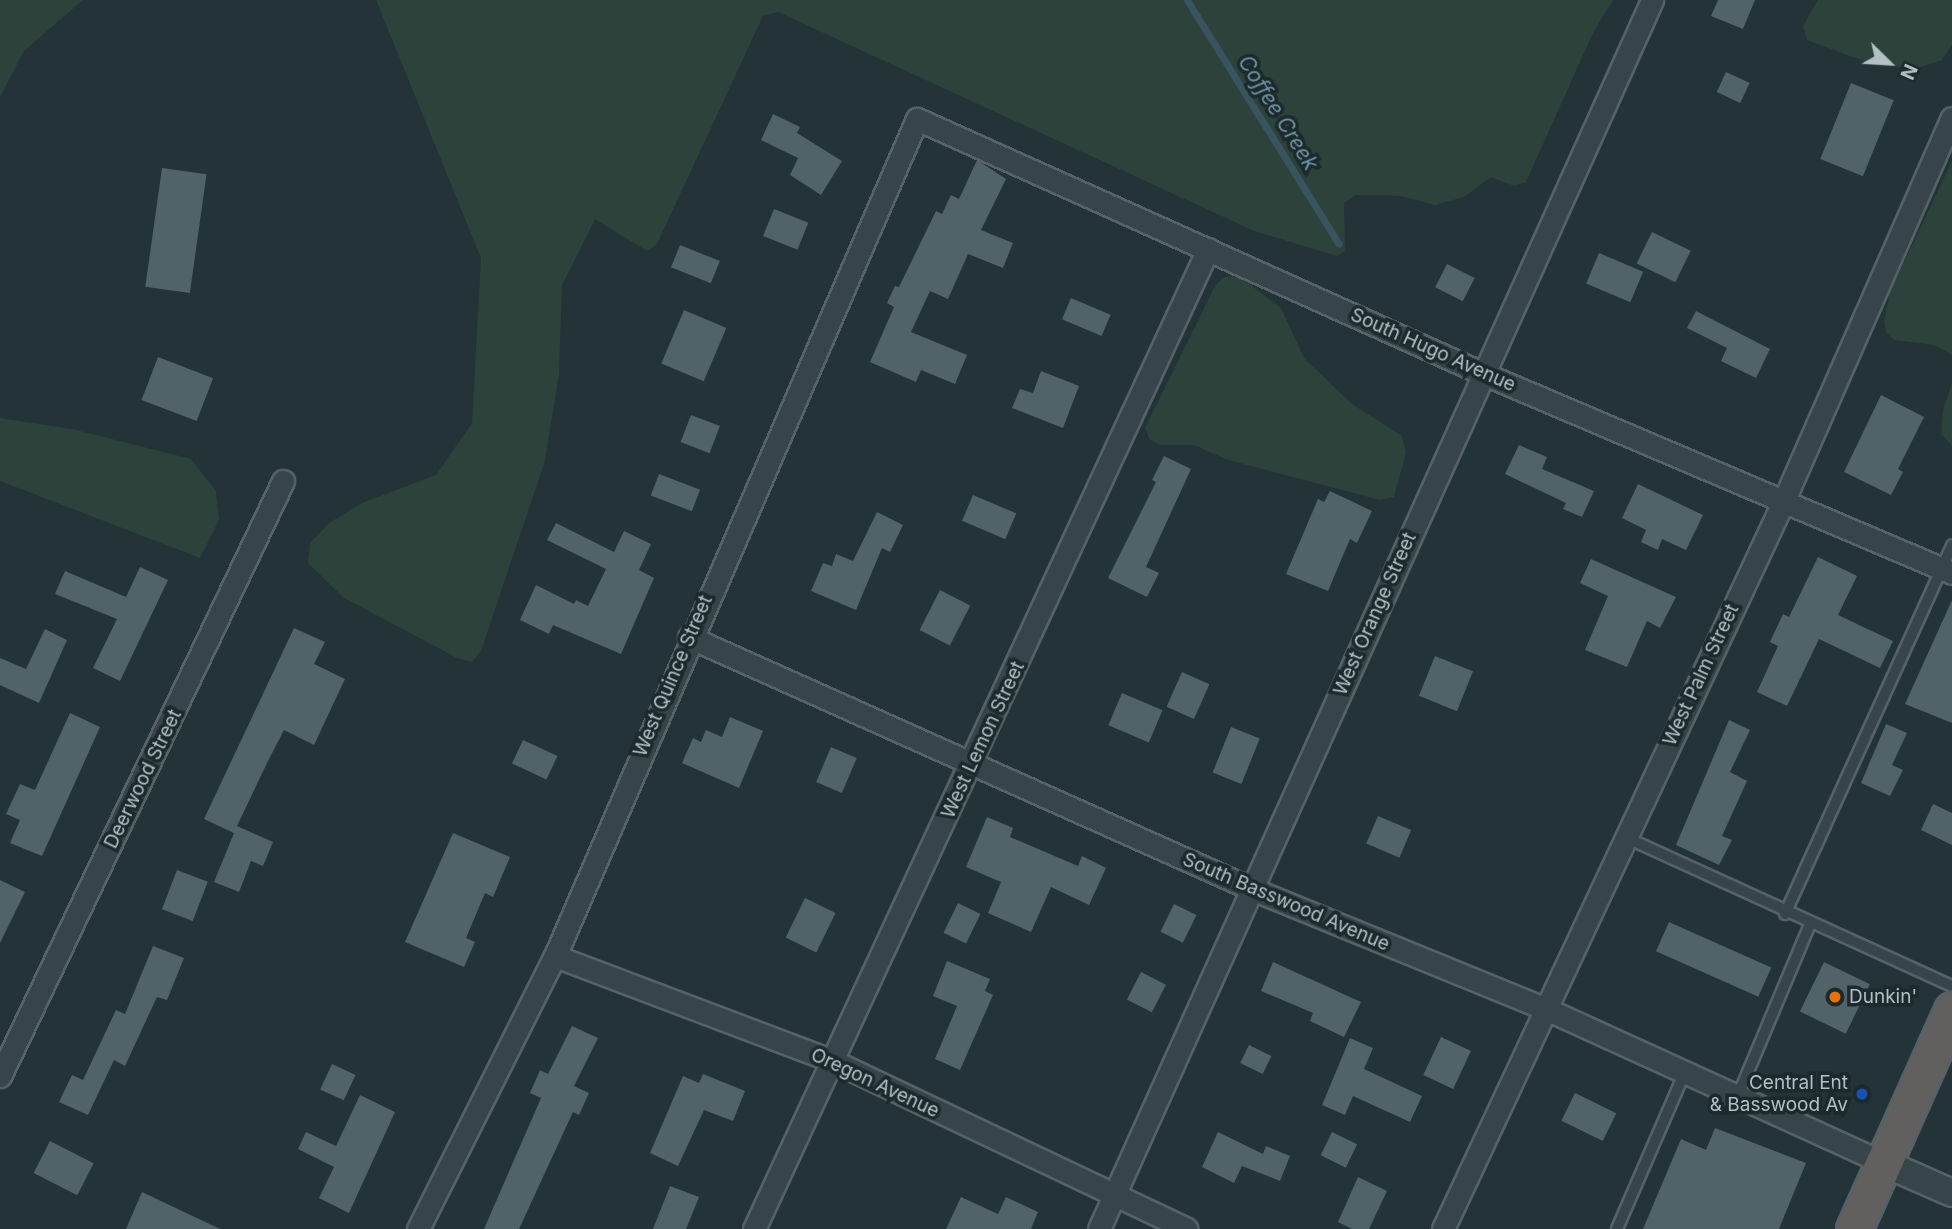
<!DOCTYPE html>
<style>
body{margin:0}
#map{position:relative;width:1952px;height:1229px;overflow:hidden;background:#233338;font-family:Inter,sans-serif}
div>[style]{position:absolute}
.green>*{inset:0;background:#2c423a}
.stream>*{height:7px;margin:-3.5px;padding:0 3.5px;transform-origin:3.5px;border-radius:3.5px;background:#38545e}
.building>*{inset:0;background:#516269;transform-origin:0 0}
.roads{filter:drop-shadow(2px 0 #556267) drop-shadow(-2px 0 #556267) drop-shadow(0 2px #556267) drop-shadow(0 -2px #556267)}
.service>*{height:10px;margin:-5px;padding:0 5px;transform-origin:5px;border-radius:5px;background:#374449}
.minor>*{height:21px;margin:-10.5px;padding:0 10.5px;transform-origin:10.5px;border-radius:10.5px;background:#374449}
.tertiary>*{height:26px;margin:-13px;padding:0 13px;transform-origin:13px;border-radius:13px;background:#374449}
.trunk>*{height:35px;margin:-17.5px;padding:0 17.5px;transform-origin:17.5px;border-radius:17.5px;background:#62605e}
.dots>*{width:19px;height:19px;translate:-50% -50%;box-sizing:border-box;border:4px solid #1c292d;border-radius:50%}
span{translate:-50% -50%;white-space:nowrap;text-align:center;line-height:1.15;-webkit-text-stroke:7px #1c292d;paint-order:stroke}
.street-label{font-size:19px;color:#b2bfc5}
.poi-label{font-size:19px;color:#b2bfc5}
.left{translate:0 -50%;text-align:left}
.right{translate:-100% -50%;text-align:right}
.water-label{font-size:21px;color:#6d94a1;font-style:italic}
.north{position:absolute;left:1854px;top:28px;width:70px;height:70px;-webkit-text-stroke:5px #1c292d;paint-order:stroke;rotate:114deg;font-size:19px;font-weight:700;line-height:28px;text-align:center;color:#b2bfc5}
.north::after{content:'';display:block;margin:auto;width:24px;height:32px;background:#b2bfc5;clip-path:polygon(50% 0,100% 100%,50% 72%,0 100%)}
</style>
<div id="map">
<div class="green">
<div style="clip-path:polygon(0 0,83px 0,24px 51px,0 97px)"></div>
<div style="clip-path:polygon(376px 0,1613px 0,1593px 33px,1526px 182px,1514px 186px,1491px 177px,1464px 197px,1435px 205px,1401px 196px,1356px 195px,1344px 203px,1345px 251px,1337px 256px,1254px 231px,778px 12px,763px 16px,657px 244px,647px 251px,595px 219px,562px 285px,559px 374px,545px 461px,481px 651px,472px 662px,457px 658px,344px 598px,308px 563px,310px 543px,329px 523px,362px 503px,436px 475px,472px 423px,481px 258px)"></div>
<div style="clip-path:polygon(1818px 0,1952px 0,1952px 45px,1942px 60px,1918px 68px,1874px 65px,1807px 40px,1803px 26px)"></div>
<div style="clip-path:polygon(1952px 161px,1952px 355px,1934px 345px,1894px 340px,1886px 332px,1884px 321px,1890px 292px)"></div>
<div style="clip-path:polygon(1239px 276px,1281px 308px,1304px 358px,1352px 404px,1402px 436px,1406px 453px,1394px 497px,1380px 500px,1228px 460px,1194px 445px,1160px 445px,1150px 440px,1145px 428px,1215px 286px,1224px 277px)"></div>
<div style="clip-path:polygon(1952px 383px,1952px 446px,1941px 434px,1943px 410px)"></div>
<div style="clip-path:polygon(0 418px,72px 429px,191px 459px,216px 491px,219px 520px,200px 558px,0 481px)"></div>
</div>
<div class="stream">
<div style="left:1187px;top:0;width:287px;rotate:58.1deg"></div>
</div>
<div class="building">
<div style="clip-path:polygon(1718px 0,1755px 0,1743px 29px,1711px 16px)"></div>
<div style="left:1726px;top:72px;width:26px;height:22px;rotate:25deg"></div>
<div style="left:1851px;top:83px;width:46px;height:82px;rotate:22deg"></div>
<div style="clip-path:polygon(773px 114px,800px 127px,797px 133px,842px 161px,821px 195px,790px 175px,798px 158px,761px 140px)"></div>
<div style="clip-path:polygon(977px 160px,1006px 179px,981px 230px,1013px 243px,1003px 268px,968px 254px,948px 299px,930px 291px,911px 332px,967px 355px,955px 384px,921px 370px,916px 382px,870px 362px,894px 307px,887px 303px,895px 286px,899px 287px,936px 211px,942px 214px,951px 195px,959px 199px)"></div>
<div style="left:162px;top:168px;width:45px;height:120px;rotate:8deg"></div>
<div style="left:774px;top:209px;width:37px;height:29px;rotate:22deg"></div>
<div style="left:1652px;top:232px;width:43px;height:35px;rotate:26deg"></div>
<div style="left:680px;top:245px;width:43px;height:24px;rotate:22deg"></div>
<div style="left:1599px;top:253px;width:48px;height:33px;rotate:23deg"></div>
<div style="left:1447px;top:264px;width:31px;height:26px;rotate:27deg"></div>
<div style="left:1071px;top:298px;width:43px;height:23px;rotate:23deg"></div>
<div style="left:684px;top:310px;width:46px;height:58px;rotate:23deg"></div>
<div style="clip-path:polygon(1696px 311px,1770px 349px,1756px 378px,1721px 361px,1727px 348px,1687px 328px)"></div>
<div style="left:158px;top:357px;width:59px;height:46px;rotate:21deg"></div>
<div style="clip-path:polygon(1041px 371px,1079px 386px,1063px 428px,1012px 408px,1020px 389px,1033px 393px)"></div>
<div style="clip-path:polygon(1881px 395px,1924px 417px,1898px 469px,1903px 472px,1891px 495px,1844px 472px)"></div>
<div style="left:691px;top:415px;width:31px;height:29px;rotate:21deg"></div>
<div style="clip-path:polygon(1519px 445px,1547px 457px,1542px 469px,1594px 491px,1582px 517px,1563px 509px,1566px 503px,1505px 474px)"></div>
<div style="clip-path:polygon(1164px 456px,1191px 469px,1146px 567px,1159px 573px,1147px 597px,1108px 578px,1156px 482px,1152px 480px)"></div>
<div style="left:659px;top:474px;width:44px;height:23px;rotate:21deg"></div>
<div style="clip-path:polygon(1638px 484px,1703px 515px,1686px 550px,1662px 539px,1658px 550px,1641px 542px,1646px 530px,1622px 518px)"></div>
<div style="clip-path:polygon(1330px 491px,1372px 511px,1357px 543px,1350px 539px,1328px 591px,1286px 574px,1318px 499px,1324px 502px)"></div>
<div style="left:973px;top:495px;width:47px;height:28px;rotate:23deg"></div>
<div style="clip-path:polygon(877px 512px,903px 525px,890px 552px,882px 548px,856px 610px,811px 591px,823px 563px,832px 566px,836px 554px,853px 561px)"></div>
<div style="clip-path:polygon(556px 523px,614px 552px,624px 531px,651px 544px,639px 570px,654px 578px,621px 654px,553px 625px,549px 634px,520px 620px,536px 585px,574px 604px,576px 600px,588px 606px,606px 569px,547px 540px)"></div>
<div style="clip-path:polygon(1818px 557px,1857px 576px,1838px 615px,1893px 641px,1880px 668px,1819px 639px,1787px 706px,1757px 692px,1778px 646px,1770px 642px,1783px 614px,1789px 617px)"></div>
<div style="clip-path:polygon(1591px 559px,1676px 597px,1660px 628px,1647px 621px,1627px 667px,1585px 650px,1608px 596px,1580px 583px)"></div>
<div style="clip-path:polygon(140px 567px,168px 580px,120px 681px,93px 668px,117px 619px,55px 594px,65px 571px,126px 597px)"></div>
<div style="left:940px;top:590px;width:34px;height:45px;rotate:27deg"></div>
<div style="clip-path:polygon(1952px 600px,1952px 723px,1905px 704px)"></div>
<div style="clip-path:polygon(294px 628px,325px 642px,314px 664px,345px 679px,314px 745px,284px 730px,268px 761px,237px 826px,273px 842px,263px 866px,251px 861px,239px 892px,214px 882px,234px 833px,204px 819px)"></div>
<div style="clip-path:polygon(45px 629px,67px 640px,39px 703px,0 685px,0 658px,26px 669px)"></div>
<div style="left:1435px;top:656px;width:41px;height:43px;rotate:22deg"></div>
<div style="left:1182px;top:672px;width:30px;height:38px;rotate:24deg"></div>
<div style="left:1122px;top:693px;width:44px;height:35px;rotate:23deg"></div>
<div style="clip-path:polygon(70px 713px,100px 727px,42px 856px,10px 843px,20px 820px,6px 814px,20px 784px,35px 790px)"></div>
<div style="clip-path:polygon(730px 717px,763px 731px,739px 788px,682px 763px,693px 738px,701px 742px,706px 730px,722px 737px)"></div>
<div style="clip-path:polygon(1729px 720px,1750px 730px,1730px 772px,1747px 781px,1722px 836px,1732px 840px,1719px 865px,1676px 845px)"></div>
<div style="clip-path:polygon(1886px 724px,1907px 733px,1892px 765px,1903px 770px,1890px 796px,1861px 783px)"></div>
<div style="left:1231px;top:727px;width:31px;height:49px;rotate:22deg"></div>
<div style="left:523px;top:740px;width:38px;height:26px;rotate:25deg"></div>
<div style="left:831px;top:747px;width:28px;height:38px;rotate:23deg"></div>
<div style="clip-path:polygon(1933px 804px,1952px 813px,1952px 845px,1921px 830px)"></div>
<div style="left:1378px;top:816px;width:36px;height:30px;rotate:23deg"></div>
<div style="clip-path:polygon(987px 817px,1013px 828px,1010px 837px,1078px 866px,1082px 856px,1106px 868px,1089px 905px,1051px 887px,1031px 932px,988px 913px,1001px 882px,966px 867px)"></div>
<div style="clip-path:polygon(453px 833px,510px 857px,493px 897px,485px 893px,466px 938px,475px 942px,464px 967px,405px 942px)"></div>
<div style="left:177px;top:870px;width:33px;height:42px;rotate:21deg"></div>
<div style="clip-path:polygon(0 880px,25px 892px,0 943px)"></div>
<div style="left:805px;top:898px;width:34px;height:44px;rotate:26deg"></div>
<div style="left:958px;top:903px;width:25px;height:33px;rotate:26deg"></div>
<div style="left:1174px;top:904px;width:25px;height:31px;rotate:26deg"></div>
<div style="left:1669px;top:922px;width:112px;height:32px;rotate:24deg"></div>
<div style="clip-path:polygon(153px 946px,184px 958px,167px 1000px,157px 997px,125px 1066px,114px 1060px,88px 1115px,59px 1102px,72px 1075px,83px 1080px,116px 1010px,125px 1014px)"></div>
<div style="clip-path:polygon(947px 961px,990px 979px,985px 991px,993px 995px,960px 1070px,935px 1059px,957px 1006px,933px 996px)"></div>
<div style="clip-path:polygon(1273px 962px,1361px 1002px,1344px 1037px,1310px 1021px,1313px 1013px,1261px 991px)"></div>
<div style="left:1824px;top:962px;width:51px;height:55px;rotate:26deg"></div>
<div style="left:1141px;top:972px;width:28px;height:31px;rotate:27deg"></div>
<div style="clip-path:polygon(572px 1026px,598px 1038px,574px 1086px,589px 1093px,579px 1115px,573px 1112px,519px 1229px,484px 1229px,541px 1098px,530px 1093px,540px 1070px,548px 1074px)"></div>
<div style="left:1441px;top:1037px;width:33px;height:42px;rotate:25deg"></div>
<div style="clip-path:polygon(1350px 1038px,1373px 1048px,1364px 1069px,1422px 1096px,1410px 1122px,1353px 1096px,1345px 1115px,1322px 1105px)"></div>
<div style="left:1249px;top:1045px;width:25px;height:20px;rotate:26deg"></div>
<div style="left:332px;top:1064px;width:26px;height:28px;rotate:25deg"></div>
<div style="clip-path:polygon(703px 1074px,745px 1091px,733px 1121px,704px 1110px,678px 1166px,650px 1153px,683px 1076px,699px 1083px)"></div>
<div style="left:1575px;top:1093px;width:46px;height:31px;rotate:26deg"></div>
<div style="clip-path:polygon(360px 1095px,395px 1112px,349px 1213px,319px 1198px,334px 1167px,298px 1149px,306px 1132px,336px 1146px)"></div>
<div style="clip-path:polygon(1715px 1128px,1806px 1163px,1779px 1229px,1643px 1229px,1681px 1139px,1706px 1150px)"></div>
<div style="clip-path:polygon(1218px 1132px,1263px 1154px,1266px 1146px,1290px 1156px,1280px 1181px,1242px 1166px,1234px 1183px,1202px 1167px)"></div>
<div style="left:1332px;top:1132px;width:28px;height:26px;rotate:26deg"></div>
<div style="left:50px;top:1141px;width:49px;height:36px;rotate:27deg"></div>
<div style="clip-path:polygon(1358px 1177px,1387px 1191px,1369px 1229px,1352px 1229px,1338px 1222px)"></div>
<div style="clip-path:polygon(670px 1186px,699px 1197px,686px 1229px,653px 1229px)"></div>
<div style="clip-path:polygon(142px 1192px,220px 1229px,126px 1229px)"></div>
<div style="clip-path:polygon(961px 1197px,998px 1214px,1006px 1197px,1038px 1212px,1031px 1229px,946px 1229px)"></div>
</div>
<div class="roads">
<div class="service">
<div style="left:1625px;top:837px;width:359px;rotate:24.5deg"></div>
<div style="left:1785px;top:914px;width:405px;rotate:-65.6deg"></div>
<div style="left:1737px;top:1098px;width:189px;rotate:-67.2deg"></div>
<div style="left:1617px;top:1229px;width:169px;rotate:-66.6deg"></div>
</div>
<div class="minor">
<div style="left:689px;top:637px;width:617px;rotate:24.11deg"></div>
<div style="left:1252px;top:889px;width:315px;rotate:22.2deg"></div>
<div style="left:1544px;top:1008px;width:374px;rotate:24.5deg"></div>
<div style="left:555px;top:956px;width:299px;rotate:20.7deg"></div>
<div style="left:835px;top:1062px;width:389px;rotate:25.4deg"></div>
<div style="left:0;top:1076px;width:659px;rotate:-64.56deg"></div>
<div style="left:418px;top:1229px;width:305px;rotate:-63.4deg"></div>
<div style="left:555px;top:956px;width:912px;rotate:-66.61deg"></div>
<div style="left:917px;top:119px;width:619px;rotate:24.21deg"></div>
<div style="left:1482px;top:373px;width:511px;rotate:23.05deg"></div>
<div style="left:754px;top:1229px;width:1080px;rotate:-65.14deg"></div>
<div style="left:1099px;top:1229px;width:1348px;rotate:-65.77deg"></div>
<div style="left:1443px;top:1229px;width:805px;rotate:-64.93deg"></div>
<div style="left:1784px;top:500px;width:417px;rotate:-66.3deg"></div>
</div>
<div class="tertiary">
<div style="left:1884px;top:1163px;width:74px;rotate:23.8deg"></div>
</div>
<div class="trunk">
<div style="left:1854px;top:1229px;width:240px;rotate:-65.9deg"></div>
</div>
</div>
<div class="dots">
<div style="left:1835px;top:997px;background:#e8710a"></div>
<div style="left:1862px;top:1094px;background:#1a4fb4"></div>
</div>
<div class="street-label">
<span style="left:1433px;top:350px;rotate:24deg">South Hugo Avenue</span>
<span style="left:1375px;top:614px;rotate:-66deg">West Orange Street</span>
<span style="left:1701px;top:675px;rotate:-65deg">West Palm Street</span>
<span style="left:673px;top:676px;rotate:-67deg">West Quince Street</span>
<span style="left:983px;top:740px;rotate:-65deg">West Lemon Street</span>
<span style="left:143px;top:779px;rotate:-64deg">Deerwood Street</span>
<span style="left:1286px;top:902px;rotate:23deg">South Basswood Avenue</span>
<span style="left:875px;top:1083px;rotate:25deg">Oregon Avenue</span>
</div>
<div class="poi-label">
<span class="left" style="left:1849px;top:997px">Dunkin'</span>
<span class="right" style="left:1848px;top:1094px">Central Ent<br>&amp; Basswood Av</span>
</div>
<div class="water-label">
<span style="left:1278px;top:113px;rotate:58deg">Coffee Creek</span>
</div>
<div class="north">N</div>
</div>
